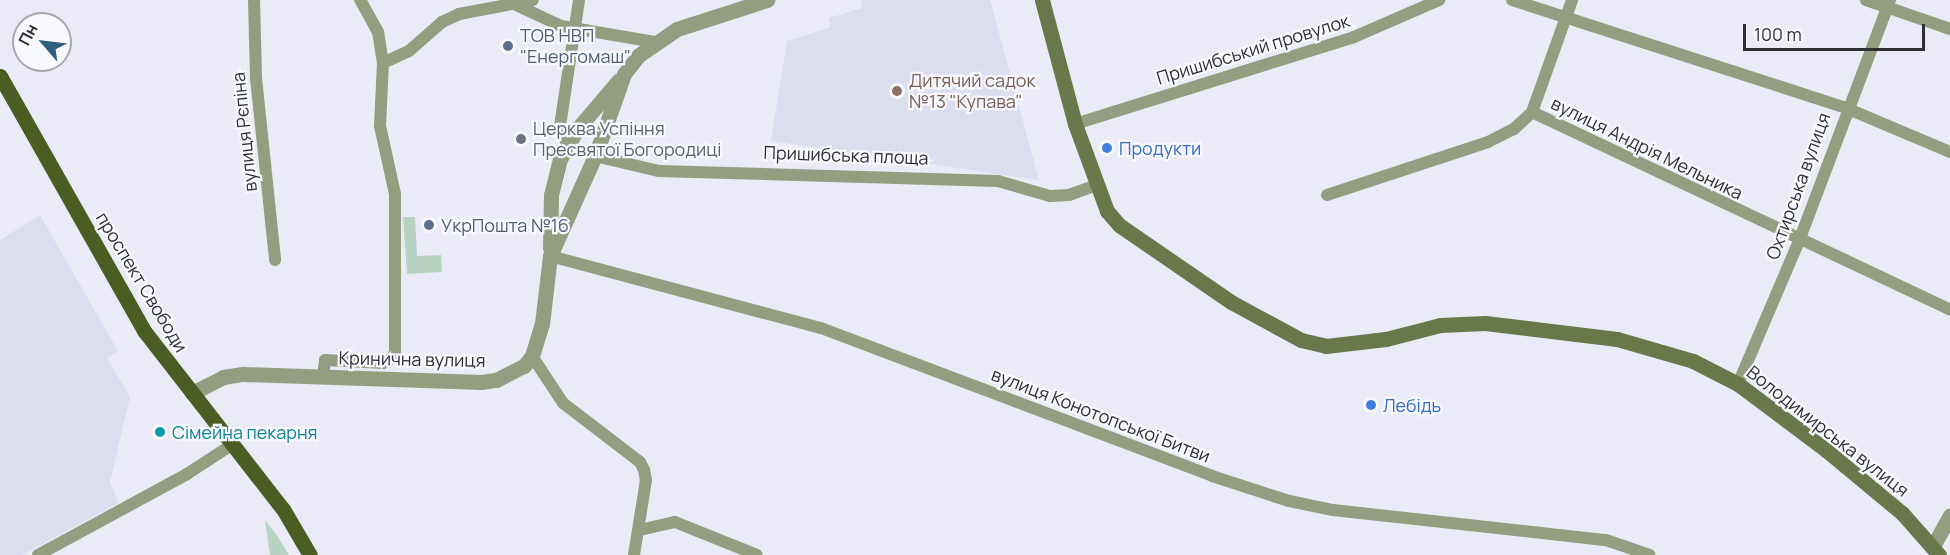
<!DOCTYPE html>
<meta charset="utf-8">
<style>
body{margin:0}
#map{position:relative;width:1950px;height:555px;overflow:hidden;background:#eaebf6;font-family:Manrope,sans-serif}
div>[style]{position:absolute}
.built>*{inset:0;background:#dcdef0}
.green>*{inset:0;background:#b8d3c1}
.minor>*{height:12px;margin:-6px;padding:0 6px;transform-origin:6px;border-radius:6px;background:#929e7f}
.tertiary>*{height:15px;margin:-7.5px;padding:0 7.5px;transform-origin:7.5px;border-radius:7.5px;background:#929e7f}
.secondary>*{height:15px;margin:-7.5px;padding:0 7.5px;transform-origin:7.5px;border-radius:7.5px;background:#68784b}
.primary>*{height:15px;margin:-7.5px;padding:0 7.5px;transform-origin:7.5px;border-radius:7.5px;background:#4a5d23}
.dots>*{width:16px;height:16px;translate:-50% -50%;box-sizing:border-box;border:3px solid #f8f8ff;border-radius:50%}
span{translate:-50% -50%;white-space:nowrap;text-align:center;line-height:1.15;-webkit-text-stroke:4.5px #f8f8ff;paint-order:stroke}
.service-label{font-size:18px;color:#4e5e75}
.left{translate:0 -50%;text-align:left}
.street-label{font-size:18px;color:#2f2f33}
.education-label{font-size:18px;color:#785e54}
.worship-label{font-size:18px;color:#5b616d}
.shop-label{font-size:18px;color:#366cbe}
.culture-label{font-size:18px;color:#0d838f}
.north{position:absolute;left:12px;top:12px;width:60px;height:60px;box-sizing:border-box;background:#f8f8ff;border:2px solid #a8a8ad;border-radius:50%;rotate:298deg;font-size:16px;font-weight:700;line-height:24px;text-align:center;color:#2f2f33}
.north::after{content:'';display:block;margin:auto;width:21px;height:27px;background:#2f607e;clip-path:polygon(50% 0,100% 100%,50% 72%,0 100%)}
.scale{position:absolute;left:1743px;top:24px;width:182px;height:27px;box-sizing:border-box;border:3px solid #2f2f33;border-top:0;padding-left:8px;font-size:18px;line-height:21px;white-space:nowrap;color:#2f2f33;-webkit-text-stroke:4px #f8f8ff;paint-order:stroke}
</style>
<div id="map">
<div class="built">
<div style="clip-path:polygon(861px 0,990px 0,1039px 180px,771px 141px,787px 41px,831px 27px,829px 18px,862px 8px)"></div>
<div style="clip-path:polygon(40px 215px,118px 351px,107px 358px,130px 397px,110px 482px,118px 503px,22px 555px,0 555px,0 240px)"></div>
</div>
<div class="green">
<div style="clip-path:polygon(403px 217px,415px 217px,417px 256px,441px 255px,442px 272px,407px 274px)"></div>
<div style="clip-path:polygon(265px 520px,278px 537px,289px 555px,270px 555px)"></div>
</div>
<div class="minor">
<div style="left:254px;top:0;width:78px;rotate:88.5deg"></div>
<div style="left:256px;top:78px;width:183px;rotate:84deg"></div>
<div style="left:1512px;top:0;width:351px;rotate:17.9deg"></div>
<div style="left:1846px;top:108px;width:113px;rotate:22.9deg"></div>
<div style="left:1866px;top:0;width:89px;rotate:19deg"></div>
<div style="left:512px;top:3px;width:54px;rotate:25.1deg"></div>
<div style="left:561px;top:26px;width:95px;rotate:9.7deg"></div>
<div style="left:383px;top:63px;width:29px;rotate:-25deg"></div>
<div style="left:409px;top:51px;width:44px;rotate:-41.3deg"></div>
<div style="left:442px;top:22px;width:19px;rotate:-25deg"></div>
<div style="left:459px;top:14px;width:75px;rotate:-10.7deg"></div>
<div style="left:1532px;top:112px;width:119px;rotate:-70.3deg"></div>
<div style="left:1075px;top:124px;width:292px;rotate:-17.3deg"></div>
<div style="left:1354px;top:37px;width:93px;rotate:-23.5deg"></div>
<div style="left:567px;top:144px;width:19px;rotate:-111deg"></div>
<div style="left:560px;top:126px;width:127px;rotate:-81.4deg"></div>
<div style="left:595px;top:156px;width:66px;rotate:13.2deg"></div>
<div style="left:659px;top:171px;width:339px;rotate:1.7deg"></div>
<div style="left:998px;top:181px;width:54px;rotate:16.1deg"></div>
<div style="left:1050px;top:196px;width:19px;rotate:-3deg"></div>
<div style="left:1069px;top:195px;width:27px;rotate:-20deg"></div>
<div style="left:1327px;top:195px;width:169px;rotate:-18.2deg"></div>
<div style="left:1488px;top:142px;width:29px;rotate:-27deg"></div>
<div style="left:1514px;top:129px;width:25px;rotate:-43deg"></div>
<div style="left:1532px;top:112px;width:463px;rotate:25.3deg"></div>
<div style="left:550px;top:256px;width:280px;rotate:14.9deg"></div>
<div style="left:821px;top:328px;width:418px;rotate:20.7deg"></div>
<div style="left:1212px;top:476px;width:81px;rotate:18deg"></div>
<div style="left:1289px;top:501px;width:45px;rotate:11.6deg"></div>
<div style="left:1333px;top:510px;width:275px;rotate:6.3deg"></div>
<div style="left:1606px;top:540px;width:46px;rotate:18.8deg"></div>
<div style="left:532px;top:356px;width:56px;rotate:56.6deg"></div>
<div style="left:563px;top:403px;width:97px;rotate:37.5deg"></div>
<div style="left:640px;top:462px;width:9px;rotate:63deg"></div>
<div style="left:644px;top:470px;width:10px;rotate:79deg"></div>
<div style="left:646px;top:480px;width:76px;rotate:99.1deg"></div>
<div style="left:323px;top:377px;width:17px;rotate:-83deg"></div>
<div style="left:325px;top:360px;width:58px;rotate:3deg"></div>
<div style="left:383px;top:363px;width:10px;rotate:-29deg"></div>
<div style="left:392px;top:358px;width:7px;rotate:-63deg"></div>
<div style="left:395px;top:352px;width:158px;rotate:-90deg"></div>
<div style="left:395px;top:194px;width:70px;rotate:-102.4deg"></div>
<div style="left:380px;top:126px;width:63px;rotate:-87.3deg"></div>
<div style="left:383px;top:63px;width:31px;rotate:-99deg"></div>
<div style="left:378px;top:32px;width:37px;rotate:-119deg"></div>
<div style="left:1738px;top:384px;width:155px;rotate:-66.9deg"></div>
<div style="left:1799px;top:241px;width:258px;rotate:-69.3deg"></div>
<div style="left:640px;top:530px;width:36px;rotate:-13deg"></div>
<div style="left:675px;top:522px;width:88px;rotate:21.9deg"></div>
<div style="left:38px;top:555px;width:170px;rotate:-28.5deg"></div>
<div style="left:187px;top:474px;width:55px;rotate:-33.1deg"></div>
</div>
<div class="tertiary">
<div style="left:550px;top:248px;width:53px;rotate:-88.9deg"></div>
<div style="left:551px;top:195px;width:37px;rotate:-76deg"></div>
<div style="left:560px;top:159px;width:36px;rotate:-60deg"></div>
<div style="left:578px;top:128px;width:62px;rotate:-49.6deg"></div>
<div style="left:192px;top:393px;width:35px;rotate:-27deg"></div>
<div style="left:223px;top:377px;width:20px;rotate:-9deg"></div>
<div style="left:243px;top:374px;width:238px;rotate:1.9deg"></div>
<div style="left:481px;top:382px;width:15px;rotate:-8deg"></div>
<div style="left:496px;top:380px;width:31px;rotate:-27deg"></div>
<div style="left:524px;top:366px;width:13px;rotate:-51deg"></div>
<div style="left:532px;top:356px;width:34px;rotate:-73deg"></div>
<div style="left:542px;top:324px;width:68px;rotate:-83.3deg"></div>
<div style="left:550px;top:256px;width:110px;rotate:-65.8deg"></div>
<div style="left:595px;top:156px;width:87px;rotate:-70.5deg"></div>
<div style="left:624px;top:74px;width:24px;rotate:-52deg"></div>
<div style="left:639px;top:55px;width:46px;rotate:-34.4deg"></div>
<div style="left:677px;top:29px;width:95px;rotate:-17.9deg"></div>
<div style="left:1933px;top:546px;width:35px;rotate:-61deg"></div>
</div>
<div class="secondary">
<div style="left:1042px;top:0;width:128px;rotate:75.1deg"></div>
<div style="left:1075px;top:124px;width:93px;rotate:69.8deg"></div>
<div style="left:1107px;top:211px;width:18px;rotate:49deg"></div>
<div style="left:1119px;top:225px;width:136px;rotate:34.5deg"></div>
<div style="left:1231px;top:302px;width:80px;rotate:28.5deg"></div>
<div style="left:1301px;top:340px;width:26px;rotate:13deg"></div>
<div style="left:1326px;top:346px;width:60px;rotate:-6.7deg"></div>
<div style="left:1386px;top:339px;width:56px;rotate:-14.5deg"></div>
<div style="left:1440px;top:325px;width:45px;rotate:-2.5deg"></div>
<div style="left:1485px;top:323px;width:133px;rotate:6.9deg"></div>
<div style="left:1617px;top:339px;width:79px;rotate:16.1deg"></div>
<div style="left:1693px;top:361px;width:51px;rotate:27.1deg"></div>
<div style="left:1738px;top:384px;width:110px;rotate:36.9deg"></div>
<div style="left:1826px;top:450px;width:99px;rotate:39.7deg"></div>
<div style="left:1902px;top:513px;width:56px;rotate:48.6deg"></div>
</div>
<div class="primary">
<div style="left:0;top:76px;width:294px;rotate:60.5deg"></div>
<div style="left:145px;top:332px;width:224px;rotate:52.1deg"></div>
<div style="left:283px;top:509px;width:53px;rotate:59.6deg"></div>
</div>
<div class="dots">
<div style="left:508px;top:46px;background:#5c6f8a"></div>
<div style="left:897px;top:91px;background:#8d6e63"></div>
<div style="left:521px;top:139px;background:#6b7280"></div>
<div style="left:1107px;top:148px;background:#3f7fe0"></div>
<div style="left:429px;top:225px;background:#5c6f8a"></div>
<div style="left:1371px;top:405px;background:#3f7fe0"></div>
<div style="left:160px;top:432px;background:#0f9aa8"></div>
</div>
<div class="service-label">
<span class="left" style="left:520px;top:46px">ТОВ НВП<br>"Енергомаш"</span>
<span class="left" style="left:441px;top:225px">УкрПошта №16</span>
</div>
<div class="street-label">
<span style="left:1253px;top:49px;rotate:-17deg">Пришибський провулок</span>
<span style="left:244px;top:132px;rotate:-96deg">вулиця Рєпіна</span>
<span style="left:1647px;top:148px;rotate:26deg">вулиця Андрія Мельника</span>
<span style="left:846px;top:155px;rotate:2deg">Пришибська площа</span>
<span style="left:1798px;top:186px;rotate:-70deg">Охтирська вулиця</span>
<span style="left:142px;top:282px;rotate:59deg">проспект Свободи</span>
<span style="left:412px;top:359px;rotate:1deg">Кринична вулиця</span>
<span style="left:1101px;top:415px;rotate:21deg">вулиця Конотопської Битви</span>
<span style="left:1828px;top:431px;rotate:38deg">Володимирська вулиця</span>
</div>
<div class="education-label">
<span class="left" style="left:909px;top:91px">Дитячий садок<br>№13 "Купава"</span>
</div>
<div class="worship-label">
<span class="left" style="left:533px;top:139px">Церква Успіння<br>Пресвятої Богородиці</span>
</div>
<div class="shop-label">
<span class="left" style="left:1119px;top:148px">Продукти</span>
<span class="left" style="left:1383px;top:405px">Лебідь</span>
</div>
<div class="culture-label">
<span class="left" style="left:172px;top:432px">Сімейна пекарня</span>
</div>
<div class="north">Пн</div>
<div class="scale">100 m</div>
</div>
